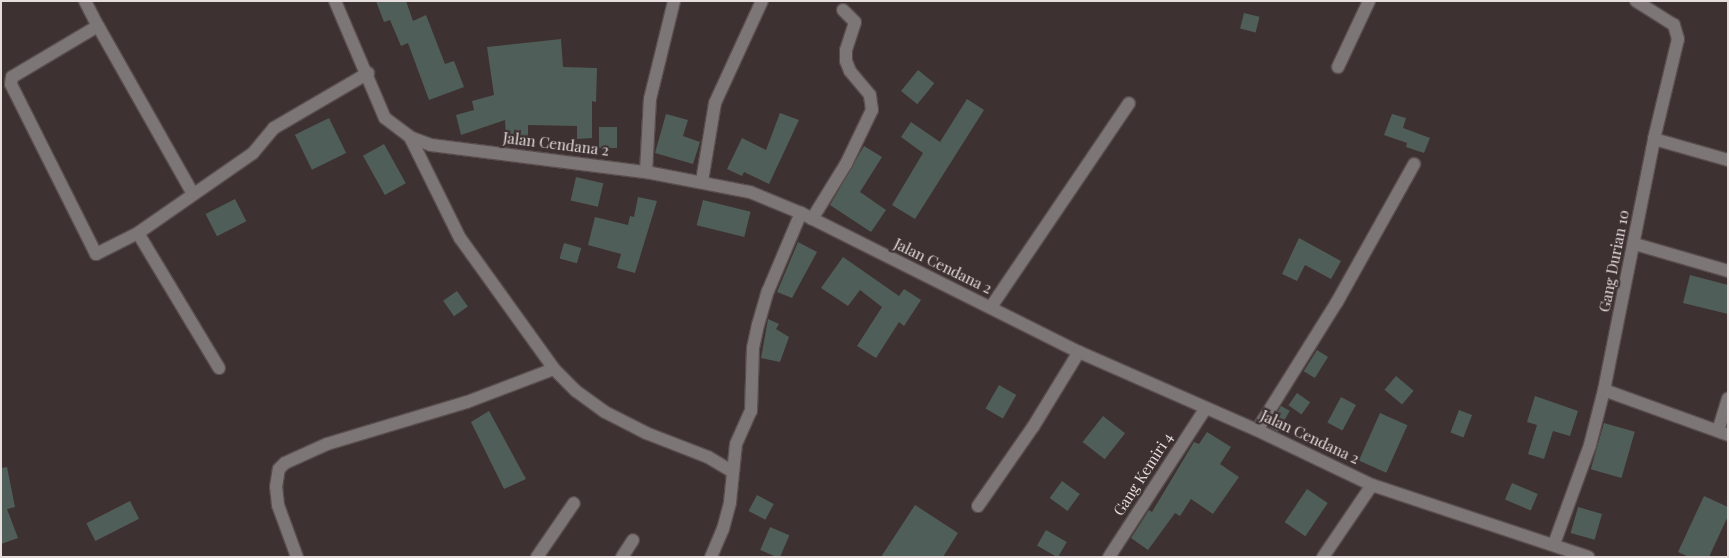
<!DOCTYPE html>
<style>
body{margin:0}
#map{position:relative;width:1729px;height:558px;overflow:hidden;background:#3e3131;font-family:"Playfair Display",serif}
div>[style]{position:absolute}
.building>*{inset:0;background:#505e59;transform-origin:0 0}
.roads{filter:drop-shadow(1px 0 #594d4d) drop-shadow(-1px 0 #594d4d) drop-shadow(0 1px #594d4d) drop-shadow(0 -1px #594d4d)}
.minor>*{height:12px;margin:-6px;padding:0 6px;transform-origin:6px;border-radius:6px;background:#7d7676}
span{translate:-50% -50%;white-space:nowrap;text-align:center;line-height:1.15;-webkit-text-stroke:4.5px #3e3131;paint-order:stroke}
.street-label{font-size:15px;color:#e6dddd}
.frame{position:absolute;inset:0;border:2px solid #e6dddd;pointer-events:none}
</style>
<div id="map">
<div class="building">
<div style="clip-path:polygon(376px 1px,406px 1px,413px 21px,426px 15px,445px 64px,454px 61px,464px 87px,429px 100px,408px 43px,401px 46px,390px 20px,384px 22px)"></div>
<div style="left:1244px;top:13px;width:16px;height:16px;rotate:14deg"></div>
<div style="clip-path:polygon(561px 39px,563px 67px,597px 68px,596px 102px,592px 101px,592px 138px,577px 139px,577px 126px,528px 125px,528px 138px,506px 139px,505px 120px,461px 135px,456px 115px,474px 110px,472px 101px,494px 95px,487px 47px)"></div>
<div style="left:918px;top:70px;width:21px;height:27px;rotate:39deg"></div>
<div style="clip-path:polygon(967px 99px,984px 110px,915px 219px,892px 205px,923px 153px,901px 137px,911px 122px,940px 142px)"></div>
<div style="clip-path:polygon(780px 113px,799px 120px,769px 184px,744px 172px,742px 176px,727px 169px,742px 138px,766px 150px)"></div>
<div style="clip-path:polygon(666px 114px,688px 120px,683px 136px,700px 142px,693px 164px,655px 153px)"></div>
<div style="clip-path:polygon(1392px 114px,1406px 118px,1403px 128px,1430px 138px,1424px 153px,1406px 147px,1407px 143px,1384px 135px)"></div>
<div style="left:329px;top:118px;width:39px;height:38px;rotate:64deg"></div>
<div style="left:617px;top:127px;width:21px;height:18px;rotate:90deg"></div>
<div style="left:384px;top:144px;width:45px;height:24px;rotate:61deg"></div>
<div style="clip-path:polygon(864px 146px,882px 157px,860px 192px,886px 210px,871px 232px,830px 205px)"></div>
<div style="left:576px;top:177px;width:28px;height:24px;rotate:13deg"></div>
<div style="clip-path:polygon(638px 197px,657px 201px,635px 273px,617px 268px,621px 254px,588px 245px,595px 217px,628px 225px,630px 216px,634px 217px)"></div>
<div style="left:235px;top:199px;width:25px;height:33px;rotate:63deg"></div>
<div style="left:703px;top:200px;width:49px;height:26px;rotate:14deg"></div>
<div style="clip-path:polygon(1299px 238px,1341px 261px,1331px 279px,1305px 265px,1297px 281px,1282px 274px)"></div>
<div style="clip-path:polygon(798px 242px,817px 252px,792px 298px,777px 292px)"></div>
<div style="left:564px;top:243px;width:18px;height:16px;rotate:16deg"></div>
<div style="clip-path:polygon(843px 257px,899px 296px,904px 289px,921px 300px,904px 326px,899px 322px,876px 358px,857px 346px,882px 307px,860px 290px,848px 306px,821px 288px)"></div>
<div style="clip-path:polygon(1690px 275px,1728px 285px,1728px 314px,1683px 303px)"></div>
<div style="left:457px;top:291px;width:19px;height:17px;rotate:55deg"></div>
<div style="clip-path:polygon(768px 319px,779px 324px,776px 329px,789px 337px,780px 362px,761px 358px)"></div>
<div style="left:1317px;top:350px;width:13px;height:25px;rotate:32deg"></div>
<div style="left:1396px;top:376px;width:23px;height:18px;rotate:40deg"></div>
<div style="left:999px;top:385px;width:20px;height:27px;rotate:30deg"></div>
<div style="left:1297px;top:393px;width:16px;height:15px;rotate:35deg"></div>
<div style="clip-path:polygon(1535px 396px,1578px 411px,1570px 436px,1553px 431px,1544px 459px,1528px 454px,1537px 425px,1527px 422px)"></div>
<div style="left:1341px;top:397px;width:17px;height:29px;rotate:28deg"></div>
<div style="left:1281px;top:406px;width:10px;height:24px;rotate:29deg"></div>
<div style="left:1459px;top:410px;width:14px;height:24px;rotate:21deg"></div>
<div style="clip-path:polygon(489px 411px,526px 479px,504px 489px,471px 422px)"></div>
<div style="left:1380px;top:413px;width:30px;height:52px;rotate:24deg"></div>
<div style="left:1103px;top:416px;width:28px;height:33px;rotate:38deg"></div>
<div style="left:1604px;top:423px;width:32px;height:48px;rotate:16deg"></div>
<div style="clip-path:polygon(1207px 432px,1231px 447px,1220px 464px,1239px 477px,1213px 514px,1191px 499px,1180px 516px,1175px 513px,1148px 550px,1131px 538px,1149px 510px,1152px 512px,1194px 442px,1199px 444px)"></div>
<div style="clip-path:polygon(7px 467px,15px 507px,7px 509px,18px 538px,1px 544px,1px 468px)"></div>
<div style="left:1062px;top:481px;width:22px;height:21px;rotate:36deg"></div>
<div style="left:1512px;top:483px;width:28px;height:18px;rotate:23deg"></div>
<div style="left:1307px;top:489px;width:25px;height:40px;rotate:34deg"></div>
<div style="left:757px;top:495px;width:19px;height:18px;rotate:28deg"></div>
<div style="clip-path:polygon(1704px 496px,1728px 507px,1728px 516px,1709px 557px,1689px 557px,1678px 552px)"></div>
<div style="left:130px;top:501px;width:20px;height:49px;rotate:63deg"></div>
<div style="clip-path:polygon(915px 505px,958px 533px,943px 557px,881px 557px)"></div>
<div style="left:1578px;top:507px;width:25px;height:27px;rotate:16deg"></div>
<div style="left:770px;top:527px;width:21px;height:25px;rotate:23deg"></div>
<div style="left:1046px;top:530px;width:24px;height:18px;rotate:30deg"></div>
</div>
<div class="roads">
<div class="minor">
<div style="left:85px;top:1px;width:28px;rotate:63deg"></div>
<div style="left:335px;top:1px;width:127px;rotate:66.9deg"></div>
<div style="left:385px;top:118px;width:31px;rotate:37deg"></div>
<div style="left:410px;top:137px;width:22px;rotate:21deg"></div>
<div style="left:431px;top:145px;width:217px;rotate:7.2deg"></div>
<div style="left:646px;top:172px;width:106px;rotate:10.9deg"></div>
<div style="left:750px;top:192px;width:55px;rotate:22.4deg"></div>
<div style="left:801px;top:213px;width:311px;rotate:26.6deg"></div>
<div style="left:1079px;top:352px;width:194px;rotate:23.7deg"></div>
<div style="left:1257px;top:430px;width:127px;rotate:25.6deg"></div>
<div style="left:1372px;top:485px;width:228px;rotate:18.4deg"></div>
<div style="left:1338px;top:67px;width:73px;rotate:-64.8deg"></div>
<div style="left:410px;top:137px;width:113px;rotate:63.7deg"></div>
<div style="left:460px;top:238px;width:161px;rotate:54.3deg"></div>
<div style="left:554px;top:369px;width:31px;rotate:45deg"></div>
<div style="left:576px;top:391px;width:36px;rotate:36deg"></div>
<div style="left:605px;top:412px;width:46px;rotate:27.1deg"></div>
<div style="left:646px;top:433px;width:66px;rotate:21.2deg"></div>
<div style="left:708px;top:457px;width:29px;rotate:31deg"></div>
<div style="left:1654px;top:139px;width:77px;rotate:15.8deg"></div>
<div style="left:646px;top:172px;width:73px;rotate:-86.9deg"></div>
<div style="left:650px;top:99px;width:101px;rotate:-76.2deg"></div>
<div style="left:702px;top:181px;width:79px;rotate:-80.5deg"></div>
<div style="left:715px;top:103px;width:112px;rotate:-65.3deg"></div>
<div style="left:812px;top:219px;width:65px;rotate:-58.3deg"></div>
<div style="left:846px;top:164px;width:60px;rotate:-64.3deg"></div>
<div style="left:872px;top:110px;width:15px;rotate:-98deg"></div>
<div style="left:870px;top:95px;width:31px;rotate:-130deg"></div>
<div style="left:850px;top:71px;width:11px;rotate:-112deg"></div>
<div style="left:846px;top:61px;width:11px;rotate:-90deg"></div>
<div style="left:846px;top:50px;width:29px;rotate:-72deg"></div>
<div style="left:855px;top:22px;width:17px;rotate:-135deg"></div>
<div style="left:138px;top:233px;width:47px;rotate:153.4deg"></div>
<div style="left:96px;top:254px;width:190px;rotate:-116.6deg"></div>
<div style="left:11px;top:84px;width:7px;rotate:-82deg"></div>
<div style="left:12px;top:77px;width:100px;rotate:-30.7deg"></div>
<div style="left:98px;top:26px;width:193px;rotate:60.5deg"></div>
<div style="left:1635px;top:244px;width:97px;rotate:16.2deg"></div>
<div style="left:991px;top:307px;width:246px;rotate:-55.9deg"></div>
<div style="left:219px;top:368px;width:157px;rotate:-121deg"></div>
<div style="left:138px;top:233px;width:140px;rotate:-34.8deg"></div>
<div style="left:253px;top:153px;width:33px;rotate:-50deg"></div>
<div style="left:274px;top:128px;width:109px;rotate:-30.3deg"></div>
<div style="left:1604px;top:390px;width:132px;rotate:19.9deg"></div>
<div style="left:1257px;top:430px;width:151px;rotate:-58deg"></div>
<div style="left:1337px;top:302px;width:158px;rotate:-60.8deg"></div>
<div style="left:1718px;top:431px;width:34px;rotate:-73deg"></div>
<div style="left:978px;top:506px;width:96px;rotate:-55.2deg"></div>
<div style="left:1033px;top:427px;width:88px;rotate:-58.5deg"></div>
<div style="left:1554px;top:544px;width:105px;rotate:-70deg"></div>
<div style="left:1590px;top:445px;width:57px;rotate:-75.7deg"></div>
<div style="left:1604px;top:390px;width:256px;rotate:-78.7deg"></div>
<div style="left:1654px;top:139px;width:103px;rotate:-76.5deg"></div>
<div style="left:1678px;top:39px;width:15px;rotate:-106deg"></div>
<div style="left:1674px;top:25px;width:45px;rotate:-147.7deg"></div>
<div style="left:297px;top:557px;width:55px;rotate:-110.1deg"></div>
<div style="left:278px;top:505px;width:18px;rotate:-96deg"></div>
<div style="left:276px;top:487px;width:18px;rotate:-81deg"></div>
<div style="left:279px;top:469px;width:8px;rotate:-45deg"></div>
<div style="left:285px;top:463px;width:46px;rotate:-24.3deg"></div>
<div style="left:327px;top:444px;width:146px;rotate:-16.7deg"></div>
<div style="left:467px;top:402px;width:93px;rotate:-20.8deg"></div>
<div style="left:537px;top:557px;width:65px;rotate:-55.6deg"></div>
<div style="left:622px;top:557px;width:20px;rotate:-57deg"></div>
<div style="left:711px;top:557px;width:30px;rotate:-67deg"></div>
<div style="left:723px;top:529px;width:28px;rotate:-75deg"></div>
<div style="left:730px;top:502px;width:58px;rotate:-84.1deg"></div>
<div style="left:736px;top:444px;width:36px;rotate:-66deg"></div>
<div style="left:751px;top:411px;width:63px;rotate:-88.2deg"></div>
<div style="left:753px;top:348px;width:24px;rotate:-78deg"></div>
<div style="left:758px;top:325px;width:35px;rotate:-74deg"></div>
<div style="left:768px;top:291px;width:85px;rotate:-67.1deg"></div>
<div style="left:1109px;top:557px;width:176px;rotate:-57deg"></div>
<div style="left:1323px;top:557px;width:87px;rotate:-55.8deg"></div>
</div>
</div>
<div class="street-label">
<span style="left:556px;top:144px;rotate:7deg">Jalan Cendana 2</span>
<span style="left:1614px;top:261px;rotate:-79deg">Gang Durian 10</span>
<span style="left:943px;top:266px;rotate:26deg">Jalan Cendana 2</span>
<span style="left:1310px;top:437px;rotate:25deg">Jalan Cendana 2</span>
<span style="left:1143px;top:474px;rotate:-57deg">Gang Kemiri 4</span>
</div>
<div class="frame"></div>
</div>
